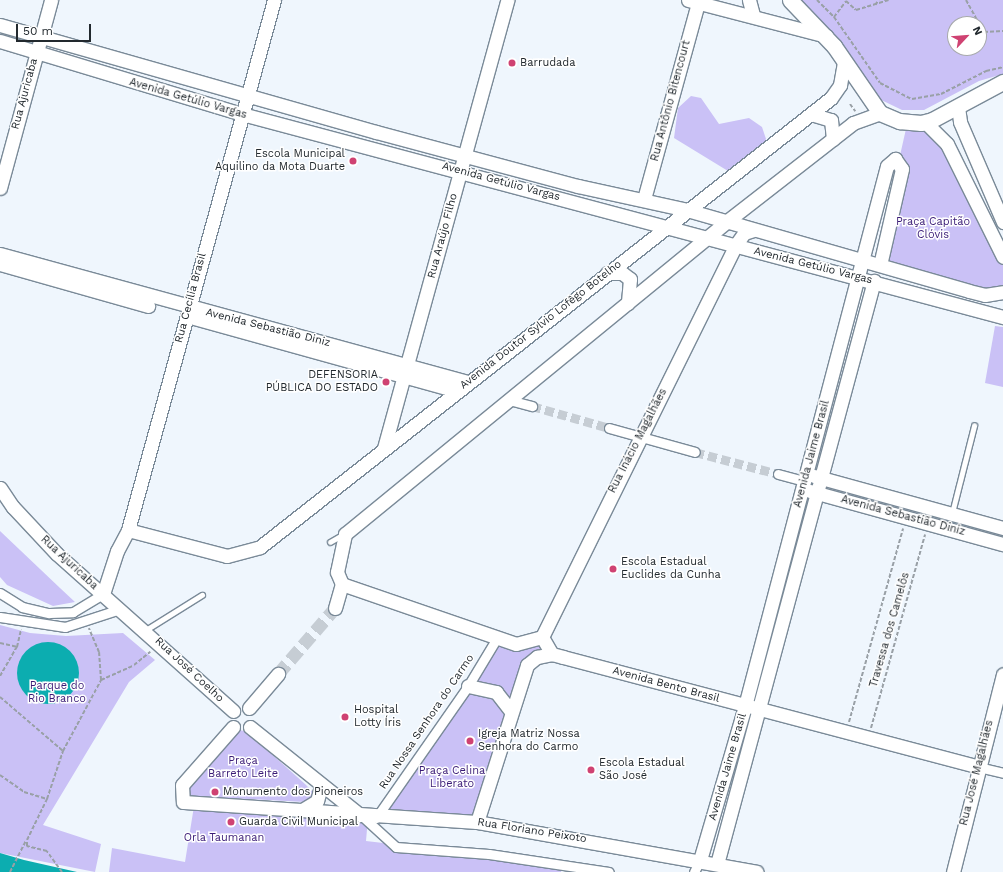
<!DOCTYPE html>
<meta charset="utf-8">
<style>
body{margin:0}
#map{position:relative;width:1003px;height:872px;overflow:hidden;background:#eff6fd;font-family:"Work Sans",sans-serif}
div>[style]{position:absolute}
.green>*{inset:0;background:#cac1f6}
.water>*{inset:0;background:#0cadb0}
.round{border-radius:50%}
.street-tunnel>*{height:9px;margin-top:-4.5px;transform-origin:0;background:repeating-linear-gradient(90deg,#c6cdd4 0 9px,transparent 0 13.5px)}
.secondary-tunnel>*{height:13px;margin-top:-6.5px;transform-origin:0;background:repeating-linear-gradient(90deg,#c6cdd4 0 13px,transparent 0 19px)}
.path>*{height:2px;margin-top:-1px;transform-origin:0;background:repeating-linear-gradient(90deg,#99a0a6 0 4px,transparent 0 6px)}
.roads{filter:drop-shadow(1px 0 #7a8a98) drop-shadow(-1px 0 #7a8a98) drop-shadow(0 1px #7a8a98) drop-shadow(0 -1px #7a8a98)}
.lane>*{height:4.5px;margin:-2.25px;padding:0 2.25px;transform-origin:2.25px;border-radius:2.25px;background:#fff}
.street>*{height:9px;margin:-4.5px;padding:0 4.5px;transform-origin:4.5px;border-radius:4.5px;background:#fff}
.secondary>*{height:13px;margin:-6.5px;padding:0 6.5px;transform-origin:6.5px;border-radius:6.5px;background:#fff}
.primary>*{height:15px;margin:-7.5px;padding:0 7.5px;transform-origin:7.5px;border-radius:7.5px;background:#fff}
.dots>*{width:11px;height:11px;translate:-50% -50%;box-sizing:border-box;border:2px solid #fff;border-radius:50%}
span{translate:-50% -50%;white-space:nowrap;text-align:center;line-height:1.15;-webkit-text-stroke:3px #fff;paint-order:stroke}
.poi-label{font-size:11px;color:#22292e}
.left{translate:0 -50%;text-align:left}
.right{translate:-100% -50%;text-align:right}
.street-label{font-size:11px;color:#22292e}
.park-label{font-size:11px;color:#3a1b76}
.north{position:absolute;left:947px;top:16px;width:40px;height:40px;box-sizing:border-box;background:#fff;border:1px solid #a7a9ab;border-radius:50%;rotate:64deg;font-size:11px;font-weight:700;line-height:16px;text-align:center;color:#22292e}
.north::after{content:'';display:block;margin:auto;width:14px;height:18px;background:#cf4272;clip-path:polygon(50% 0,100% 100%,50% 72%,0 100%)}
.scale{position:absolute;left:16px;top:24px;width:75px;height:18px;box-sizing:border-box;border:2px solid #22292e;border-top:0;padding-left:5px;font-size:12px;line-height:14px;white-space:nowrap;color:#22292e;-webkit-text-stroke:3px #fff;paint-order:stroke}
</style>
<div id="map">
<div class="green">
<div style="clip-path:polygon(evenodd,797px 0,1003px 0,1003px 74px,979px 81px,924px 110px,902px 110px,875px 97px,819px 18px,797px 0,955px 24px,979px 24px,979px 48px,955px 48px,955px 24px)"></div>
<div style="clip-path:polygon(691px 96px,701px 98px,719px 124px,749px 118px,762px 127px,766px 139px,760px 149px,728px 171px,674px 138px,678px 108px)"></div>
<div style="clip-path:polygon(908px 120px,942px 133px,1003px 255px,1003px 291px,993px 293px,876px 262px)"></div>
<div style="clip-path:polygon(995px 326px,1003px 327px,1003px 387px,985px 383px)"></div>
<div style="clip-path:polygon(0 531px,60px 588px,75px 602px,53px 606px,7px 585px,0 577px)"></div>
<div style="clip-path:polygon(0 625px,30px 633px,66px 636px,123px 633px,155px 660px,129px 682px,43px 825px,101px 844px,95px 872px,0 853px)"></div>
<div style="clip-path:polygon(499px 631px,519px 638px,548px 631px,539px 655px,532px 661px,481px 821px,386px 810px)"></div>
<div style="clip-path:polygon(240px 730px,247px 732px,305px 784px,312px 791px,312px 798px,305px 802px,191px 796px,186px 791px,189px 783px,233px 733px)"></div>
<div style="clip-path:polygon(195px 800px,368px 818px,366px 841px,563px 864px,561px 872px,109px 872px,112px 848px,185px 862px)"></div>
</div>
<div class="water">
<div class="round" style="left:17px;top:642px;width:62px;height:62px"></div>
<div style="clip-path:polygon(0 853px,24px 860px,77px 872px,0 872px)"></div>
</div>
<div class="street-tunnel">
<div style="left:532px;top:406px;width:80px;rotate:15.9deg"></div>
<div style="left:695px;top:452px;width:86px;rotate:14.8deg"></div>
</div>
<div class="secondary-tunnel">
<div style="left:278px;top:674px;width:87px;rotate:-49.2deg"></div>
</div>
<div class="path">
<div style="left:817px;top:0;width:24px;rotate:45deg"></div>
<div style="left:834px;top:17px;width:80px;rotate:55.1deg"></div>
<div style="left:880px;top:83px;width:36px;rotate:27deg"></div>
<div style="left:912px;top:99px;width:29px;rotate:-10deg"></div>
<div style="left:941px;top:94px;width:51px;rotate:-27.1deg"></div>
<div style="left:986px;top:71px;width:17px;rotate:-13deg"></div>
<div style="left:966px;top:0;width:37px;rotate:61deg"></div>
<div style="left:984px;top:32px;width:19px;rotate:-3deg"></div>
<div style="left:875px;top:5px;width:6px;rotate:-51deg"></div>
<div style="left:834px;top:17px;width:20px;rotate:-53deg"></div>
<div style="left:846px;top:1px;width:13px;rotate:42deg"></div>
<div style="left:856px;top:10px;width:34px;rotate:-17deg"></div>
<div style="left:850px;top:104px;width:9px;rotate:54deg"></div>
<div style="left:0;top:643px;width:17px;rotate:13deg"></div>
<div style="left:0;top:676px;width:34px;rotate:-60deg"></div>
<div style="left:17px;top:647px;width:18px;rotate:-77deg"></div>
<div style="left:101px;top:680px;width:36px;rotate:-24deg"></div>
<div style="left:134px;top:665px;width:21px;rotate:-39deg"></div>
<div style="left:0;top:697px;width:83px;rotate:40.6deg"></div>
<div style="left:849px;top:722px;width:201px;rotate:-74.4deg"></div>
<div style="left:871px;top:728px;width:201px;rotate:-74.4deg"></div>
<div style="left:0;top:775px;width:29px;rotate:35deg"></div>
<div style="left:24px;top:792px;width:24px;rotate:17deg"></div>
<div style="left:10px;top:872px;width:35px;rotate:-63deg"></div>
<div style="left:62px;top:872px;width:26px;rotate:-126deg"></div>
<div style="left:47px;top:851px;width:21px;rotate:-166deg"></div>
<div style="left:27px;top:846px;width:6px;rotate:-90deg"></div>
<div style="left:27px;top:840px;width:46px;rotate:-64deg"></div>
<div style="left:47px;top:799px;width:51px;rotate:-71.6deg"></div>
<div style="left:63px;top:751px;width:81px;rotate:-61.8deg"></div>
<div style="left:101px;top:680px;width:28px;rotate:-94deg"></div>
<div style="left:99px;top:652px;width:26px;rotate:-113deg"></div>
</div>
<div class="roads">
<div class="lane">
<div style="left:952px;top:513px;width:90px;rotate:-75.8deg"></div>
<div style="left:330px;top:542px;width:14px;rotate:-30deg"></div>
<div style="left:146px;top:630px;width:66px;rotate:-32deg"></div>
</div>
<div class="street">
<div style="left:509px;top:400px;width:24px;rotate:15deg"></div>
<div style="left:609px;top:428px;width:89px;rotate:15.6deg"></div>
<div style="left:778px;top:474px;width:28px;rotate:15deg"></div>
<div style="left:0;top:593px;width:26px;rotate:32deg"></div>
<div style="left:22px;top:607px;width:28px;rotate:13deg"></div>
<div style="left:49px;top:613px;width:24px;rotate:-2deg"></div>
<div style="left:73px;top:612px;width:35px;rotate:-31deg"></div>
<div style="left:0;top:617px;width:66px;rotate:8.7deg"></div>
<div style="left:65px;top:627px;width:58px;rotate:-18.1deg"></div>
<div style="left:978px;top:767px;width:26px;rotate:13deg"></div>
<div style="left:362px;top:816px;width:46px;rotate:42.4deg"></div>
<div style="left:396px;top:847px;width:93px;rotate:4.3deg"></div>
<div style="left:489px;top:854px;width:121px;rotate:8.5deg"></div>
<div style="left:376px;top:818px;width:161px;rotate:-55.1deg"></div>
<div style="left:468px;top:686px;width:56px;rotate:-58.9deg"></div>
<div style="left:694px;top:872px;width:13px;rotate:-63deg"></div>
</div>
<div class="secondary">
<div style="left:688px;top:0;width:143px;rotate:14.6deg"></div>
<div style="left:749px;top:0;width:16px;rotate:75deg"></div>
<div style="left:0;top:25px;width:391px;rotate:15.9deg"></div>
<div style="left:376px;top:132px;width:209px;rotate:15deg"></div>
<div style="left:578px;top:186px;width:112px;rotate:12.4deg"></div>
<div style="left:687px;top:210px;width:293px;rotate:16deg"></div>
<div style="left:969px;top:291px;width:16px;rotate:14deg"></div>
<div style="left:985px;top:295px;width:18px;rotate:-9deg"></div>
<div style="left:0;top:41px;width:253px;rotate:16.8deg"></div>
<div style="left:242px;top:114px;width:788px;rotate:14.94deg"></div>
<div style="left:958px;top:107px;width:15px;rotate:82deg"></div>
<div style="left:960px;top:122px;width:109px;rotate:66.7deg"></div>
<div style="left:811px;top:114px;width:21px;rotate:17deg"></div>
<div style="left:831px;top:120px;width:19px;rotate:84deg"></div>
<div style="left:925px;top:122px;width:31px;rotate:45deg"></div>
<div style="left:947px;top:144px;width:126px;rotate:63.6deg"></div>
<div style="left:0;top:188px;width:195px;rotate:-74.8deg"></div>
<div style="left:644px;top:199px;width:203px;rotate:-74.6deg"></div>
<div style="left:0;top:254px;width:484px;rotate:15.3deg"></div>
<div style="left:0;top:264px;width:154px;rotate:15.8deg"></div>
<div style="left:607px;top:273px;width:15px"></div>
<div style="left:622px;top:273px;width:10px;rotate:37deg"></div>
<div style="left:630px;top:279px;width:24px;rotate:95deg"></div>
<div style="left:194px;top:318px;width:273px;rotate:15.5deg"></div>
<div style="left:384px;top:448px;width:465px;rotate:-74.6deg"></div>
<div style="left:814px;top:476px;width:196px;rotate:15.4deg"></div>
<div style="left:0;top:488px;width:23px;rotate:56deg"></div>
<div style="left:13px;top:507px;width:64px;rotate:46.9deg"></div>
<div style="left:57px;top:554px;width:236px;rotate:41.7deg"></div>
<div style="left:810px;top:491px;width:200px;rotate:15.4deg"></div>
<div style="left:128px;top:530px;width:102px;rotate:14.7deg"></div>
<div style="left:227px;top:556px;width:34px;rotate:-15deg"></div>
<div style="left:260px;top:547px;width:726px;rotate:-38.18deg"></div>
<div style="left:831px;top:98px;width:16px;rotate:-55deg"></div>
<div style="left:840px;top:85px;width:23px;rotate:-80deg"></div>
<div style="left:103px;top:594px;width:45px;rotate:-72deg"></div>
<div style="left:117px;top:551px;width:24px;rotate:-62deg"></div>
<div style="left:128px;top:530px;width:550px;rotate:-74.6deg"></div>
<div style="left:335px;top:608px;width:25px;rotate:-74deg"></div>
<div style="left:542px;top:637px;width:27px;rotate:165deg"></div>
<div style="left:516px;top:644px;width:184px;rotate:-161deg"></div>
<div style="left:342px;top:584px;width:13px;rotate:-113deg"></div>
<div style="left:337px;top:572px;width:39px;rotate:-78deg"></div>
<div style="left:345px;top:534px;width:492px;rotate:-39.3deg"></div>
<div style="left:726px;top:222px;width:161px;rotate:-37.9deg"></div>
<div style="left:853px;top:123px;width:29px;rotate:-20deg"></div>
<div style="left:542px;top:637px;width:436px;rotate:-63.7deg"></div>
<div style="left:735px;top:246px;width:16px;rotate:-55deg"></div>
<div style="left:744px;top:233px;width:9px;rotate:-18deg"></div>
<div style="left:542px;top:637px;width:20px;rotate:60deg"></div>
<div style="left:552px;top:654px;width:11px;rotate:15deg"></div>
<div style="left:563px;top:657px;width:429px;rotate:14.8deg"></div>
<div style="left:468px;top:686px;width:29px;rotate:12deg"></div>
<div style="left:496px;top:692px;width:23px;rotate:52deg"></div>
<div style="left:249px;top:708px;width:45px;rotate:-49.5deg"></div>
<div style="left:233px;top:727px;width:77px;rotate:131.3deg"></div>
<div style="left:182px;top:785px;width:17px;rotate:87deg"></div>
<div style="left:183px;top:802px;width:295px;rotate:3.9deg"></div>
<div style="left:477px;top:822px;width:284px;rotate:10.1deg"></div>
<div style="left:250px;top:727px;width:141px;rotate:38.7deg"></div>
<div style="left:302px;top:810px;width:17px;rotate:-31deg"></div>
<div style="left:317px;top:801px;width:16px;rotate:-75deg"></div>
<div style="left:477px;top:822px;width:165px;rotate:-72.3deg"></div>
<div style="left:527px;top:665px;width:13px;rotate:-39deg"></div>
<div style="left:537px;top:657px;width:15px;rotate:-11deg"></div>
<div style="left:700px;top:860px;width:160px;rotate:-73.7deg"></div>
<div style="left:745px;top:706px;width:558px;rotate:-75.27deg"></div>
<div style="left:887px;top:166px;width:11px;rotate:-41deg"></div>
<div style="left:895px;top:159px;width:12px;rotate:55deg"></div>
<div style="left:902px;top:169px;width:98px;rotate:102.9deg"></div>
<div style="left:717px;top:864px;width:604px;rotate:-74.93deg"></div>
<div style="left:953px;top:872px;width:204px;rotate:-75.8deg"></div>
</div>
<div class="primary">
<div style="left:790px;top:0;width:64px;rotate:46.3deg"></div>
<div style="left:834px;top:46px;width:81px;rotate:55.5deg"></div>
<div style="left:880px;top:113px;width:21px;rotate:23deg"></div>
<div style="left:899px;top:121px;width:22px;rotate:5deg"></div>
<div style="left:921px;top:123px;width:11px;rotate:-15deg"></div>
<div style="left:932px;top:120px;width:81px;rotate:-28.2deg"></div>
</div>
</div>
<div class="dots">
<div style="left:512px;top:63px;background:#cf4272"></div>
<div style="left:353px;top:161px;background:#cf4272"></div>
<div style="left:386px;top:382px;background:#cf4272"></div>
<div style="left:613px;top:569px;background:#cf4272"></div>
<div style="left:345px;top:717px;background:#cf4272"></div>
<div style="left:470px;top:741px;background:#cf4272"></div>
<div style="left:591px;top:770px;background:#cf4272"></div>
<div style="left:215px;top:792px;background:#cf4272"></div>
<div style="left:231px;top:822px;background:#cf4272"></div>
</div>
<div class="poi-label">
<span class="left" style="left:520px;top:63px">Barrudada</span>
<span class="right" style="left:345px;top:161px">Escola Municipal<br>Aquilino da Mota Duarte</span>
<span class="right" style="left:378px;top:382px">DEFENSORIA<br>PÚBLICA DO ESTADO</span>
<span class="left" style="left:621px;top:569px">Escola Estadual<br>Euclides da Cunha</span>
<span class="left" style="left:354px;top:717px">Hospital<br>Lotty Íris</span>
<span class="left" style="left:478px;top:741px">Igreja Matriz Nossa<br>Senhora do Carmo</span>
<span class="left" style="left:599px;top:770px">Escola Estadual<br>São José</span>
<span class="left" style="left:223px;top:792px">Monumento dos Pioneiros</span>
<span class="left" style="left:239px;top:822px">Guarda Civil Municipal</span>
</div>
<div class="street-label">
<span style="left:25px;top:94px;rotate:-75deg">Rua Ajuricaba</span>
<span style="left:188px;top:99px;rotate:16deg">Avenida Getúlio Vargas</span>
<span style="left:671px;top:101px;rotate:-75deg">Rua Antônio Bitencourt</span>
<span style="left:501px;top:182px;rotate:15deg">Avenida Getúlio Vargas</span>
<span style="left:443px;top:236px;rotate:-75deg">Rua Araújo Filho</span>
<span style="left:813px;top:266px;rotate:14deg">Avenida Getúlio Vargas</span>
<span style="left:191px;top:298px;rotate:-75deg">Rua Cecília Brasil</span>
<span style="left:541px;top:325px;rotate:-38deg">Avenida Doutor Sylvio Lofêgo Botelho</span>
<span style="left:268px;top:328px;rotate:14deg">Avenida Sebastião Diniz</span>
<span style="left:638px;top:441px;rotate:-63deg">Rua Inácio Magalhães</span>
<span style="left:812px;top:454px;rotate:-75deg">Avenida Jaime Brasil</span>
<span style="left:903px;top:516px;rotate:15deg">Avenida Sebastião Diniz</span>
<span style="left:69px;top:563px;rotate:43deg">Rua Ajuricaba</span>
<span style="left:890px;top:630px;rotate:-74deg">Travessa dos Camelôs</span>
<span style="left:189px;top:670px;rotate:43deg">Rua José Coelho</span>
<span style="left:666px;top:685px;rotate:15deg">Avenida Bento Brasil</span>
<span style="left:427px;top:722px;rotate:-56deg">Rua Nossa Senhora do Carmo</span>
<span style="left:728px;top:767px;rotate:-74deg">Avenida Jaime Brasil</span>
<span style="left:977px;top:773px;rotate:-76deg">Rua José Magalhães</span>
<span style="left:532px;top:831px;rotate:9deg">Rua Floriano Peixoto</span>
</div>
<div class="park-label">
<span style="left:933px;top:229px">Praça Capitão<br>Clóvis</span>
<span style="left:57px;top:693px">Parque do<br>Rio Branco</span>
<span style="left:243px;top:768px">Praça<br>Barreto Leite</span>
<span style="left:452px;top:778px">Praça Celina<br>Liberato</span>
<span style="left:224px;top:838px">Orla Taumanan</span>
</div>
<div class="north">N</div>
<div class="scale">50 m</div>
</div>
